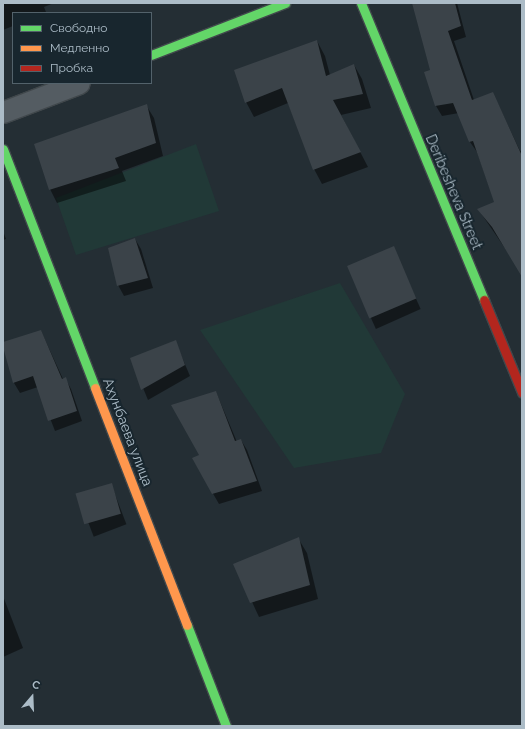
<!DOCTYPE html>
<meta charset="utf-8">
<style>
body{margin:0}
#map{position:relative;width:525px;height:729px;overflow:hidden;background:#242e34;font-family:Raleway,sans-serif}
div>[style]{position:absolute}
.green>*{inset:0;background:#213937}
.shadow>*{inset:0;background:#0007;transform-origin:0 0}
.building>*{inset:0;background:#3b4349;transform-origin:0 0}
.roads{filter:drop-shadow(1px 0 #41484c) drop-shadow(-1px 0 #41484c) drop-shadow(0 1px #41484c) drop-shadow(0 -1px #41484c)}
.street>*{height:21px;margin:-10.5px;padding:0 10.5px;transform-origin:10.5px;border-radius:10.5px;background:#545c62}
.fast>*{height:9px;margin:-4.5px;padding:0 4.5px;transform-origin:4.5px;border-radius:4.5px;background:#63d668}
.slow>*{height:9px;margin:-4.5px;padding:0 4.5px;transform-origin:4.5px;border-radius:4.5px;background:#ff974d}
.jam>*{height:9px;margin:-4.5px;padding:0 4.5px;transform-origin:4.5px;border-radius:4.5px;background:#b3261e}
span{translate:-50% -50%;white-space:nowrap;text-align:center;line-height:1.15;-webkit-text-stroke:4px #18262e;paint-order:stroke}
.street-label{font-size:14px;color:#acbcc7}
.frame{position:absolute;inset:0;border:4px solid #acbcc7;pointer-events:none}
.legend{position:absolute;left:12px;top:12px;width:140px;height:72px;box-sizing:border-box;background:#18262e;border:1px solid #53626b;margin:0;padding:5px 7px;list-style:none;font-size:12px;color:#acbcc7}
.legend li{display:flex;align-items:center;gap:8px;height:20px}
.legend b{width:20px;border:1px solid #53626b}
.north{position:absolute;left:12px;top:677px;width:40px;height:40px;-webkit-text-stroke:3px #18262e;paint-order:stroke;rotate:19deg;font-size:11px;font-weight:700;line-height:16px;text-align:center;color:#acbcc7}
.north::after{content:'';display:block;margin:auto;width:14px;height:18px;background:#acbcc7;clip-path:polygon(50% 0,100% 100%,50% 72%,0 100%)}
</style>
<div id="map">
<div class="green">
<div style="clip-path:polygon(196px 144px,219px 211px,76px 255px,56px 198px)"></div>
<div style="clip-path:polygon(340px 283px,405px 394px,381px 453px,294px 468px,200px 330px)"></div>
</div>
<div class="shadow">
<div style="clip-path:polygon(3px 3px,54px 3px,44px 7px,46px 12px,43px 13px,13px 13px,13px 26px,3px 30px)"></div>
<div style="clip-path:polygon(413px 3px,457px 3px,466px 37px,454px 41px,474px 100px,498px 104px,520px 151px,522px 150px,522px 273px,478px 209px,495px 203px,477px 152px,470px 142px,459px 113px,442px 116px,436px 106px,432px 71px)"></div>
<div style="clip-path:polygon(317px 41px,325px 56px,330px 75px,354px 65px,362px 79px,371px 108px,341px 115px,368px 167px,322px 184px,314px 169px,288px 103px,254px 117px,246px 102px)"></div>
<div style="clip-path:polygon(146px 105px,154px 118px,163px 156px,122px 171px,126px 181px,57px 203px,50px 189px)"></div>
<div style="clip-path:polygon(3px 231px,6px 239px,3px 240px)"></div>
<div style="clip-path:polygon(135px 239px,141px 249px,153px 288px,124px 296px,118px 285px)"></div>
<div style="left:393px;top:247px;width:68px;height:49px;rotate:66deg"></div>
<div style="clip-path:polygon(41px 331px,63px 379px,65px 378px,71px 389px,82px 421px,55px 431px,38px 387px,20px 393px,14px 383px,3px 344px)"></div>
<div style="clip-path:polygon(175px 341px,190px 376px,148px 400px,131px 359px)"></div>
<div style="clip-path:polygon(216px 392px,237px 442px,241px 440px,247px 450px,262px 491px,219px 504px,193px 459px,200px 456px)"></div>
<div style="left:111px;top:484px;width:43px;height:35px;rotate:69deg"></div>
<div style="clip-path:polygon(298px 538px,307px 553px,318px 599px,259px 617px,235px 565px)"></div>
<div style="clip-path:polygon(3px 596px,23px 648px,3px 657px)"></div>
</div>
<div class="building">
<div style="clip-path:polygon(412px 3px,455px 3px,461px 26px,448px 31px,472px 100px,493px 92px,522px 156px,522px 277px,492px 227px,477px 209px,494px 202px,473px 141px,469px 142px,453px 103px,435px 106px,424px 72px,430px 70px)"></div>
<div style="clip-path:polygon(317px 40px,326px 76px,354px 64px,363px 94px,333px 100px,361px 152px,313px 170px,282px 88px,245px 103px,234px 70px)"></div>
<div style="clip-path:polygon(147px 104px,156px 143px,115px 158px,119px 168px,49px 190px,34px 144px)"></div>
<div style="clip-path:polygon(135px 238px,148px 278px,117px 286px,108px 248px)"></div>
<div style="left:394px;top:246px;width:57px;height:51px;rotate:67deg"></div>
<div style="clip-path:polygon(41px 330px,62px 379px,66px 377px,77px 411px,48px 421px,33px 376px,13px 383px,3px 347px,3px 342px)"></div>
<div style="clip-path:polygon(176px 340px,185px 365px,141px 390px,130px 358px)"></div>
<div style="clip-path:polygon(216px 391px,235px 441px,241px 439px,257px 481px,212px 494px,192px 458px,199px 455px,171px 405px)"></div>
<div style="left:112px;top:483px;width:32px;height:38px;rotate:74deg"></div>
<div style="clip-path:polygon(299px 537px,310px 585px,250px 603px,233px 564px)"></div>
</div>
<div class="roads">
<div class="street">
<div style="left:3px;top:112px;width:81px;rotate:-20.9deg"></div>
</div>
<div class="fast">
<div style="left:361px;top:3px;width:321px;rotate:67.5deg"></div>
<div style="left:151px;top:55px;width:144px;rotate:-21.2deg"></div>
<div style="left:3px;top:149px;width:256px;rotate:68.9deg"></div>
<div style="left:187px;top:625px;width:108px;rotate:68.9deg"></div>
</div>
<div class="slow">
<div style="left:95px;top:388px;width:254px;rotate:68.8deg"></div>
</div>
<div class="jam">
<div style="left:484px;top:300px;width:100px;rotate:67.6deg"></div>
</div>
</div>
<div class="street-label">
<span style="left:454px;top:192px;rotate:67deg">Deribesheva Street</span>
<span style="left:128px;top:432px;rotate:69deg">Ахунбаева улица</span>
</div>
<div class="frame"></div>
<ul class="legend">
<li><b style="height:5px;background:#63d668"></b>Свободно</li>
<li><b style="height:5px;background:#ff974d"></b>Медленно</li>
<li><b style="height:5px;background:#b3261e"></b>Пробка</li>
</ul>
<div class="north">С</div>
</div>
